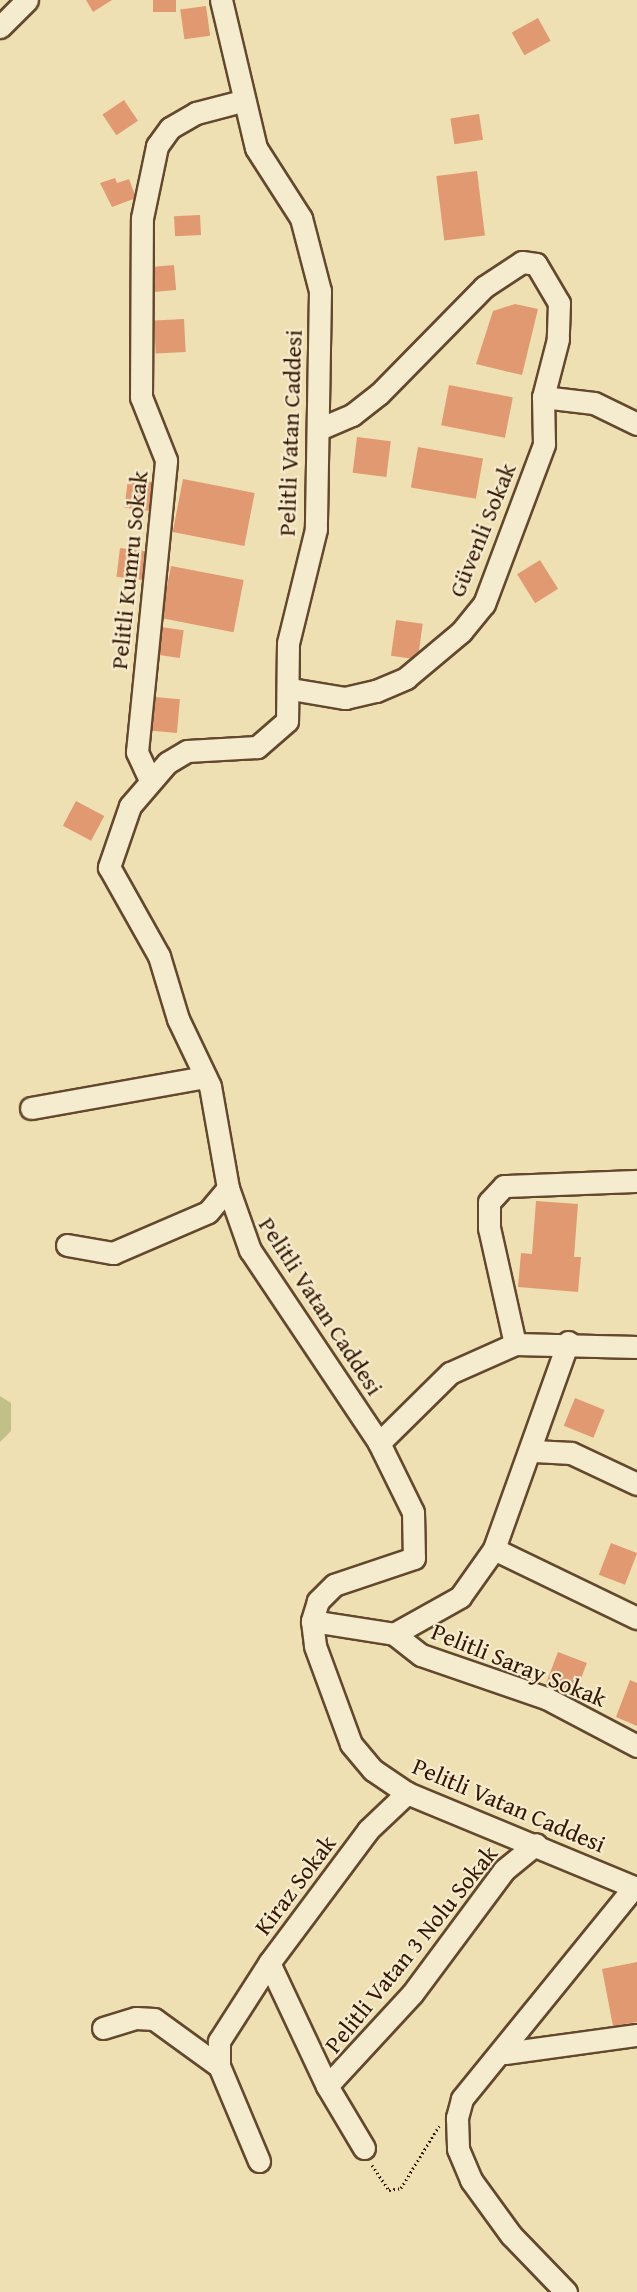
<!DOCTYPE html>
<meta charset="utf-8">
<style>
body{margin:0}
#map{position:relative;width:637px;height:2292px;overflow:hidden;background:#efe0b3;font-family:"Gentium Book Plus",serif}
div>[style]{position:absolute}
.green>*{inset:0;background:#c0c088}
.building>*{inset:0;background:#e19972;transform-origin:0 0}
.path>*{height:3px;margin-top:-1.5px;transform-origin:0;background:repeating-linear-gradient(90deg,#341600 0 1.5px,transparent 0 4.5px)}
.roads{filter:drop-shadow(2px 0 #63482d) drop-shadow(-2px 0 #63482d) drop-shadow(0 2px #63482d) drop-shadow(0 -2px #63482d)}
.minor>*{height:21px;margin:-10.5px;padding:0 10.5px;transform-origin:10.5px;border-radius:10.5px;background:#f5ebce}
span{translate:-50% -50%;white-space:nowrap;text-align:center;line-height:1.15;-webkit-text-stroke:4.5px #f5ebce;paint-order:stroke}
.street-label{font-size:24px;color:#341600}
</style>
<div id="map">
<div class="green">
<div style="clip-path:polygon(0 1396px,11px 1403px,11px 1431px,0 1442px)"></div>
</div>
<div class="building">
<div style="clip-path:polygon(86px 0,112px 0,93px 12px)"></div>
<div style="left:153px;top:0;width:23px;height:12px"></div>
<div style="left:206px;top:6px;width:30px;height:26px;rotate:82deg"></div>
<div style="left:538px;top:18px;width:26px;height:30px;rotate:61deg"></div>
<div style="left:124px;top:100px;width:25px;height:26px;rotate:56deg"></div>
<div style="left:479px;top:114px;width:26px;height:29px;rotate:81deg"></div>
<div style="left:477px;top:171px;width:65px;height:41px;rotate:83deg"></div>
<div style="clip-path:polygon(115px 178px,117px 183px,129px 179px,136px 198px,112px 207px,100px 183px)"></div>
<div style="left:200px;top:215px;width:20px;height:26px;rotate:87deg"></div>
<div style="left:174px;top:265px;width:25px;height:23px;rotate:85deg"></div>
<div style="clip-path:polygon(515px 304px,538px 309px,522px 375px,476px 364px,493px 311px)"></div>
<div style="left:184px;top:319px;width:33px;height:30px;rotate:87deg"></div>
<div style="left:449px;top:385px;width:65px;height:41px;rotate:11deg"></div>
<div style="left:357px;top:437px;width:34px;height:36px;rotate:7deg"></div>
<div style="left:418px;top:447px;width:66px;height:41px;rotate:10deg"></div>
<div style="left:128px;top:479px;width:32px;height:29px;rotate:7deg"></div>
<div style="left:183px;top:479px;width:73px;height:54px;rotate:11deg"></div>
<div style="left:120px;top:548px;width:32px;height:29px;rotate:7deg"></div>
<div style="left:540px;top:560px;width:34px;height:27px;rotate:58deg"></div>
<div style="left:171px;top:566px;width:74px;height:53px;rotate:11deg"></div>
<div style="left:396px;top:620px;width:27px;height:36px;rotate:8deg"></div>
<div style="left:154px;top:626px;width:30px;height:28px;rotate:8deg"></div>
<div style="left:155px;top:697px;width:25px;height:34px;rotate:5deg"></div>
<div style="left:76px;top:801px;width:32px;height:28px;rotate:28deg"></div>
<div style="clip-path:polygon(536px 1201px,578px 1204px,574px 1257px,581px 1257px,578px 1292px,518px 1287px,521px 1253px,532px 1254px)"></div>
<div style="left:575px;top:1398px;width:32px;height:30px;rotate:22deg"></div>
<div style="left:611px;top:1543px;width:28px;height:34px;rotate:21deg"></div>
<div style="left:558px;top:1652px;width:31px;height:33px;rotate:21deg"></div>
<div style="clip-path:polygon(630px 1680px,637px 1683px,637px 1726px,616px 1717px)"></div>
<div style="clip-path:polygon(637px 1962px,637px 2022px,613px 2026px,602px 1969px)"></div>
</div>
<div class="path">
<div style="left:372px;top:2165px;width:30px;rotate:56deg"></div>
<div style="left:389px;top:2190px;width:12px;rotate:-9deg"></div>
<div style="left:401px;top:2188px;width:73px;rotate:-58.5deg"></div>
</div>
<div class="roads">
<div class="minor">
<div style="left:221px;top:0;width:152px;rotate:76.7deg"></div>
<div style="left:256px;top:148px;width:83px;rotate:57.3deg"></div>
<div style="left:301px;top:218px;width:75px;rotate:75.4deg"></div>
<div style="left:320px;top:291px;width:238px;rotate:91deg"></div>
<div style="left:316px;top:529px;width:117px;rotate:103.8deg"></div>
<div style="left:288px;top:643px;width:78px;rotate:90.7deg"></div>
<div style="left:287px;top:721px;width:40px;rotate:139deg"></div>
<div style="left:257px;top:747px;width:70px;rotate:176.7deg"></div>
<div style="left:187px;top:751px;width:23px;rotate:149deg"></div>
<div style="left:167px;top:763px;width:57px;rotate:130.7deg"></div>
<div style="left:130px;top:806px;width:65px;rotate:109deg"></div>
<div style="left:109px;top:867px;width:102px;rotate:60.7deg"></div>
<div style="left:159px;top:956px;width:66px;rotate:73.2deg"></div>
<div style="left:178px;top:1019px;width:74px;rotate:64.5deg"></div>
<div style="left:210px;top:1086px;width:104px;rotate:80deg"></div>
<div style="left:228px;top:1188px;width:66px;rotate:70.5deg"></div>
<div style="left:250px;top:1250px;width:232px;rotate:56.2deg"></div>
<div style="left:379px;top:1443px;width:77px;rotate:63.8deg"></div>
<div style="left:413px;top:1512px;width:46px;rotate:88.8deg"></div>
<div style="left:414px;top:1558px;width:84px;rotate:161.4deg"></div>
<div style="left:334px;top:1585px;width:23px;rotate:135deg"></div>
<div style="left:318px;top:1601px;width:21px;rotate:107deg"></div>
<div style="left:312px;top:1621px;width:25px;rotate:83deg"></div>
<div style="left:315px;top:1646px;width:104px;rotate:69.8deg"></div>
<div style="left:351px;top:1744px;width:34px;rotate:50deg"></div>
<div style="left:373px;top:1770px;width:41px;rotate:34.1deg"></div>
<div style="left:407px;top:1793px;width:246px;rotate:22.5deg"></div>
<div style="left:634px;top:1887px;width:273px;rotate:129.1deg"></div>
<div style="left:462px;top:2099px;width:20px;rotate:105deg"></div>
<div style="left:457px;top:2118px;width:31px;rotate:88deg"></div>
<div style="left:458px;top:2149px;width:34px;rotate:67deg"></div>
<div style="left:471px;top:2180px;width:68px;rotate:54deg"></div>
<div style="left:511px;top:2235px;width:79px;rotate:46deg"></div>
<div style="left:0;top:27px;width:38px;rotate:-45deg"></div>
<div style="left:319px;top:429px;width:36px;rotate:-23deg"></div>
<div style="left:352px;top:415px;width:34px;rotate:-38deg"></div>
<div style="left:379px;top:394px;width:150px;rotate:-45.5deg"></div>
<div style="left:484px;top:287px;width:45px;rotate:-33.3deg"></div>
<div style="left:522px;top:262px;width:14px;rotate:8deg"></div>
<div style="left:536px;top:264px;width:45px;rotate:59.5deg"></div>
<div style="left:559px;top:303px;width:36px;rotate:92deg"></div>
<div style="left:558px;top:339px;width:60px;rotate:104.5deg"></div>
<div style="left:543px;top:397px;width:51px;rotate:6.7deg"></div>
<div style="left:594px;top:403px;width:48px;rotate:26deg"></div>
<div style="left:291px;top:689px;width:55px;rotate:9.5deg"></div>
<div style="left:345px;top:698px;width:32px;rotate:-13deg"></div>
<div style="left:376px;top:691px;width:33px;rotate:-23deg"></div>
<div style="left:406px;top:678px;width:72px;rotate:-39.9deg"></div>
<div style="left:461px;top:632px;width:36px;rotate:-51deg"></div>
<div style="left:484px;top:604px;width:171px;rotate:-69.4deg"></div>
<div style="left:544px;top:444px;width:47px;rotate:-91.2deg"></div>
<div style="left:150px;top:780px;width:31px;rotate:-115deg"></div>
<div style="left:137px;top:752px;width:293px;rotate:-84.3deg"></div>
<div style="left:166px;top:460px;width:68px;rotate:-111.6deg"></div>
<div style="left:141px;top:397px;width:179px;rotate:-89.7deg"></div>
<div style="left:142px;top:218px;width:74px;rotate:-78.2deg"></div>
<div style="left:157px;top:146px;width:22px;rotate:-54deg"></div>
<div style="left:170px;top:128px;width:30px;rotate:-30deg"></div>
<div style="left:196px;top:113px;width:48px;rotate:-14.6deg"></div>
<div style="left:31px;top:1108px;width:177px;rotate:-10.1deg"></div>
<div style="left:67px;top:1245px;width:47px;rotate:9.9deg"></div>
<div style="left:113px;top:1253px;width:103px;rotate:-23.3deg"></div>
<div style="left:208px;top:1212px;width:31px;rotate:-50deg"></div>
<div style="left:568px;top:1342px;width:220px;rotate:109.7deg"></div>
<div style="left:494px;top:1549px;width:159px;rotate:25.8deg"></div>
<div style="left:515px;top:1344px;width:119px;rotate:-102.6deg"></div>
<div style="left:489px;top:1228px;width:26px;rotate:-90deg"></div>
<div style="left:489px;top:1202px;width:22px;rotate:-47deg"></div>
<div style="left:504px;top:1186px;width:133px;rotate:-2.2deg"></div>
<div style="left:379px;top:1443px;width:100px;rotate:-44.6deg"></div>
<div style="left:450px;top:1373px;width:71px;rotate:-24deg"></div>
<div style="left:515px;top:1344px;width:122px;rotate:1.4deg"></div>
<div style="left:534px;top:1451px;width:37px;rotate:3deg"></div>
<div style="left:571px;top:1453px;width:73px;rotate:25.2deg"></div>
<div style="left:312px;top:1621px;width:83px;rotate:9deg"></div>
<div style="left:394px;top:1634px;width:34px;rotate:38deg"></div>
<div style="left:421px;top:1655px;width:132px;rotate:19deg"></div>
<div style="left:546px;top:1698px;width:103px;rotate:27.8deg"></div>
<div style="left:394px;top:1634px;width:76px;rotate:-29.3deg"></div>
<div style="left:460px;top:1597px;width:59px;rotate:-54.7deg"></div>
<div style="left:103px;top:2028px;width:34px;rotate:-17deg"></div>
<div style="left:136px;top:2018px;width:18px;rotate:3deg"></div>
<div style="left:154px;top:2019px;width:80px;rotate:35.9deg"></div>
<div style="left:505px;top:2053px;width:133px;rotate:-7.8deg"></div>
<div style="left:327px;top:2086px;width:125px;rotate:-47.3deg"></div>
<div style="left:412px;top:1994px;width:154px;rotate:-53.4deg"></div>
<div style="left:504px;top:1870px;width:41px;rotate:-39.1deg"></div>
<div style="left:364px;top:2148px;width:72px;rotate:-120.8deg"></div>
<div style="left:327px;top:2086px;width:136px;rotate:-115.2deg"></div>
<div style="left:269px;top:1963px;width:166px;rotate:-53.3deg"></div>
<div style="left:368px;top:1830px;width:54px;rotate:-43.5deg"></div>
<div style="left:259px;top:2161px;width:103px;rotate:-112.8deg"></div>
<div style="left:219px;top:2066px;width:25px;rotate:-90deg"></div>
<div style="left:219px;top:2041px;width:93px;rotate:-57.3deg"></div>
</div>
</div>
<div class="street-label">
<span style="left:290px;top:433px;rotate:-88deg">Pelitli Vatan Caddesi</span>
<span style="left:482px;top:530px;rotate:-68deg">Güvenli Sokak</span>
<span style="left:129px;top:570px;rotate:-84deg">Pelitli Kumru Sokak</span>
<span style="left:321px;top:1306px;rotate:57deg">Pelitli Vatan Caddesi</span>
<span style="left:519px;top:1665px;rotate:22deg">Pelitli Saray Sokak</span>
<span style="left:509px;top:1805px;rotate:23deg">Pelitli Vatan Caddesi</span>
<span style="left:295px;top:1885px;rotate:-53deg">Kiraz Sokak</span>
<span style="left:411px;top:1949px;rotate:-51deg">Pelitli Vatan 3 Nolu Sokak</span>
</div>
</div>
